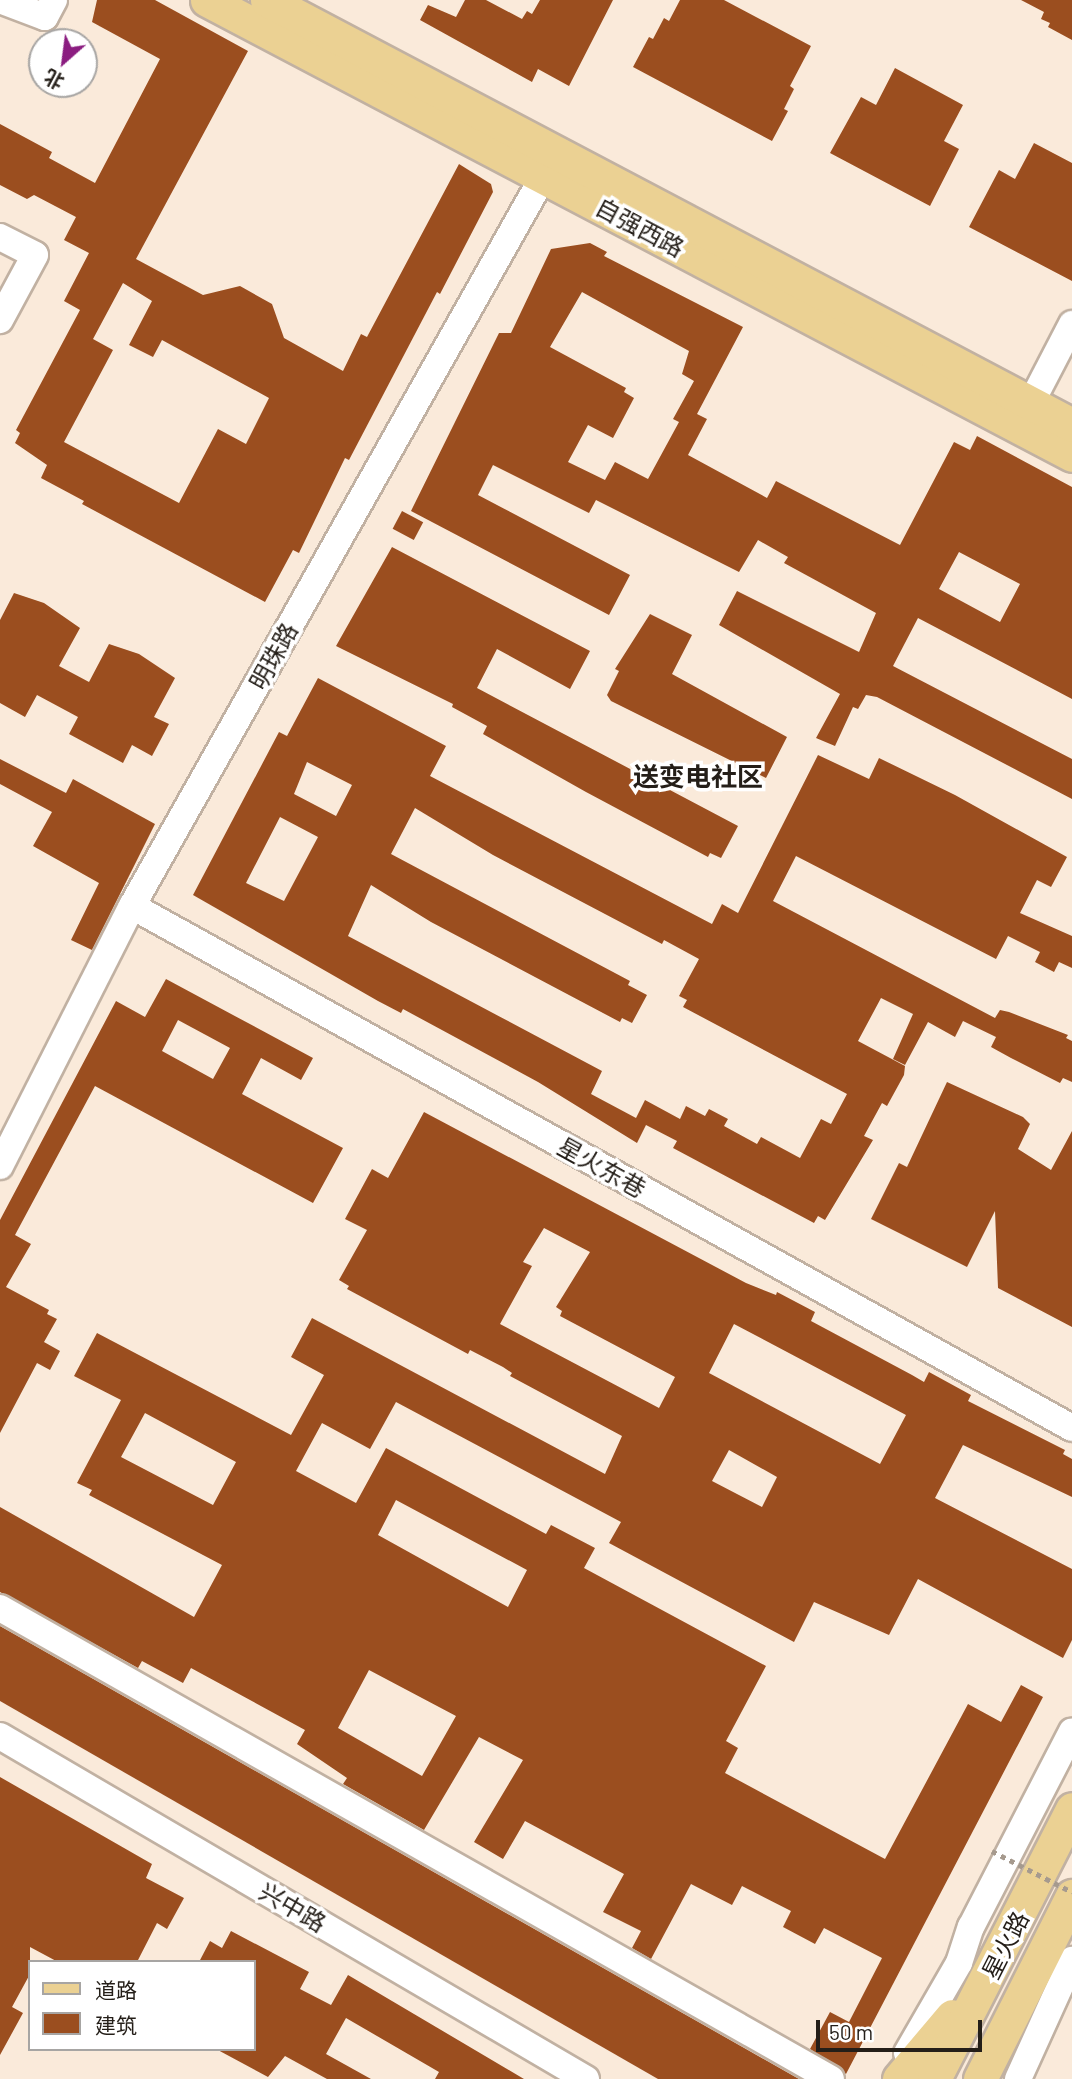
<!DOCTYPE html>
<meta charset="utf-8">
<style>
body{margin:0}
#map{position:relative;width:1072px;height:2079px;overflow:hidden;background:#faeada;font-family:Barlow,"Noto Sans SC",sans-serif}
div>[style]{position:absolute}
.building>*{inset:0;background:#9b4e1f;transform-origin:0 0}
.roads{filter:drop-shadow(2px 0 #c1b1a2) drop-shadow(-2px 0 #c1b1a2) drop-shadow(0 2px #c1b1a2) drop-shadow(0 -2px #c1b1a2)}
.minor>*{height:26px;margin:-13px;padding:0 13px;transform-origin:13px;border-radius:13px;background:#fff}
.major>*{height:33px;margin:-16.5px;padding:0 16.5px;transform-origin:16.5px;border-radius:16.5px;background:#ebd193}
.path-bridge>*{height:4.5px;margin-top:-2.25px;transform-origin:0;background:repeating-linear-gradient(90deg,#a69a8e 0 5px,transparent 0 10px)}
span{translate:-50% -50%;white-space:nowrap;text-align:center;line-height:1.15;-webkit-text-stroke:7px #fff;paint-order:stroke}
.street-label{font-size:24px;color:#241e18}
.neighbourhood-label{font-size:26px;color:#241e18;font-weight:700}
.legend{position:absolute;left:28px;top:1960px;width:228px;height:91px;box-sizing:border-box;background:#fff;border:2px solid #a7a5a3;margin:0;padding:9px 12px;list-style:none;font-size:21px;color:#241e18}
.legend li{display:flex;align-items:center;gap:14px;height:35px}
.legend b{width:35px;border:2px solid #a7a5a3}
.north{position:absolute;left:28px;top:28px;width:70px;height:70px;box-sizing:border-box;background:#fff;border:2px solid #a7a5a3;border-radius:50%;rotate:208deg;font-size:19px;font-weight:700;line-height:28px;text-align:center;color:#241e18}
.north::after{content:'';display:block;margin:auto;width:24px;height:32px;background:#8b1d80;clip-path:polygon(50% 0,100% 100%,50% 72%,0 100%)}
.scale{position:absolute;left:816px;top:2020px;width:166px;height:32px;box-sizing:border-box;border:4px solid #241e18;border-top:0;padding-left:9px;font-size:21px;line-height:24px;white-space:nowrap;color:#241e18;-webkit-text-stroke:5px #fff;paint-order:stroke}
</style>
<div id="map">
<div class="building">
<div style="clip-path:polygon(evenodd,97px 0,155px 0,248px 51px,136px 259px,203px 295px,240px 286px,272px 304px,284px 338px,343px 371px,361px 334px,367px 337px,459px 164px,491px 184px,493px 192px,440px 294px,437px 292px,349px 460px,345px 458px,299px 553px,293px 550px,265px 602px,82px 504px,84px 501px,41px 478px,47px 465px,15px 443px,20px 433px,16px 430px,80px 310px,64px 301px,89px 253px,64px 240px,76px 217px,34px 195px,27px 199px,0 185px,0 124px,52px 152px,49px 158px,95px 183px,160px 59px,92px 22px,97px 0,123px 283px,152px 301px,129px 345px,153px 357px,162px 340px,269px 398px,246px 444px,218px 429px,179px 503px,64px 442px,113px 350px,93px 339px,123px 283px)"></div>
<div style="clip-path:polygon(465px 0,486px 0,522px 19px,527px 11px,532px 14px,540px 0,613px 0,569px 86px,538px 69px,532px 82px,420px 20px,428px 5px,456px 17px)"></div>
<div style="clip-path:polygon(680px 0,724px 0,811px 46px,790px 86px,794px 89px,784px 109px,788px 111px,772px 141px,633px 67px,649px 37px,653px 39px,664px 18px,669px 21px)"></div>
<div style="clip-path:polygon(1021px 0,1072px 0,1072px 40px,1048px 27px,1050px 23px,1041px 19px,1044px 12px)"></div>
<div style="clip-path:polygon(895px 68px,963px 105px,944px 141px,959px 149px,930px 206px,830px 153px,861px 97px,876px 105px)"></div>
<div style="clip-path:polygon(1034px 143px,1072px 163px,1072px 281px,969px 227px,999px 170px,1015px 179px)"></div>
<div style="clip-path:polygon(evenodd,590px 243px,607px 252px,604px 256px,743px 327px,697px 414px,707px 419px,688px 455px,767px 498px,776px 481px,900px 545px,954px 442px,970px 450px,977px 436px,1072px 487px,1072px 699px,918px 618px,893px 666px,1072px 759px,1072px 799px,877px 697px,866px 695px,858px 709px,853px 707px,835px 746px,816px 738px,840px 694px,719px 625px,737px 591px,859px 652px,876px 613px,784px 563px,788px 557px,758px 540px,739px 572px,596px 500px,589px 513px,493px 465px,478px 495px,630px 575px,609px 615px,411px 511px,499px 333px,511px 333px,551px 249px,590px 243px,582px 292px,689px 351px,682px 374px,694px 381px,673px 419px,679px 422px,648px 479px,615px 462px,605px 480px,568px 462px,588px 425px,613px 438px,634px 398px,624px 392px,626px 388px,550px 347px,582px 292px,590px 243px,959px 552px,1020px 584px,1000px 622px,939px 589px,959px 552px)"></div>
<div style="left:402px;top:511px;width:24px;height:20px;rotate:28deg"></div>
<div style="clip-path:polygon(392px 547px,590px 651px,570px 689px,497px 649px,477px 688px,738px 826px,721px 858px,710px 853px,708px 857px,586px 792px,483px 734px,487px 726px,452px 707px,453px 704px,336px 646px)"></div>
<div style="clip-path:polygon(14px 593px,44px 603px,80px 628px,59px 666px,89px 682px,109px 644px,139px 654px,175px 678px,154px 717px,169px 724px,152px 756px,132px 745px,123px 763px,69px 734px,78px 717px,37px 695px,25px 717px,0 703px,0 620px)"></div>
<div style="clip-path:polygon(650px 614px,692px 635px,672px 674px,787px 737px,766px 778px,611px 701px,607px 695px,619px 671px,615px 669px)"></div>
<div style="clip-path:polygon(evenodd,318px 678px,446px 746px,430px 776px,712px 924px,722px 904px,738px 913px,818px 755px,869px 779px,879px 758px,955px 795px,1067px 857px,1051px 887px,1037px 880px,1020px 913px,1072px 936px,1072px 968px,1059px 962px,1054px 972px,1035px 962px,1040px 952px,1008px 936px,996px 959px,796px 856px,773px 901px,995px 1018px,1000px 1010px,1009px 1012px,1068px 1035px,1066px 1038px,1072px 1041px,1072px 1082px,1063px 1078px,1060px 1083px,1011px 1058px,991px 1047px,996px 1037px,963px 1021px,955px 1037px,928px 1022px,905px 1065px,893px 1059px,913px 1014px,881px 998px,858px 1041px,905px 1066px,904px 1075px,887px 1106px,882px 1103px,864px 1136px,873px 1140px,825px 1220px,818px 1216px,814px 1223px,673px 1148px,677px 1141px,646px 1125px,637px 1143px,538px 1082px,403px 1009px,401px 1013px,378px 1001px,193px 895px,279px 732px,287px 736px,318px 678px,307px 762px,352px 785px,336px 816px,294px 794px,307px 762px,318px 678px,415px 808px,493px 855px,662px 944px,664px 940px,699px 959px,679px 996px,687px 1000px,683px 1007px,847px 1094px,831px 1124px,821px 1119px,800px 1158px,761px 1137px,757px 1144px,724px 1126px,728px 1119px,709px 1109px,705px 1116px,686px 1106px,680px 1119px,645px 1100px,636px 1118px,591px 1094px,602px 1071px,348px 936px,371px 885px,431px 922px,620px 1022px,622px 1018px,632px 1023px,647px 995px,628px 985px,630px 981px,391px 854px,415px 808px,318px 678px,280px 817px,318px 837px,284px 901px,246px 883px,280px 817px)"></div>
<div style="clip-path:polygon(0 759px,66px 793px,73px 779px,155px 824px,92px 950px,71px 940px,99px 883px,33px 846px,52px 812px,0 784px)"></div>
<div style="clip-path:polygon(evenodd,166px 979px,313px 1058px,301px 1080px,261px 1058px,242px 1094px,343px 1148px,313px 1203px,95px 1086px,15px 1235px,31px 1244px,6px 1287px,49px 1310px,47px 1314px,57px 1319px,44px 1342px,60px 1351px,50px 1370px,37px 1363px,0 1433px,0 1220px,116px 1001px,145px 1017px,166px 979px,178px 1020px,230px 1048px,213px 1079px,162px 1051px,178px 1020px)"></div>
<div style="clip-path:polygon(947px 1082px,1023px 1117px,1030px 1124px,1018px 1149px,1051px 1170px,1072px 1131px,1072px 1327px,998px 1288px,995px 1211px,967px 1267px,871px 1219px,899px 1163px,907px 1167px)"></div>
<div style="clip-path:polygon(evenodd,424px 1112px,746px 1283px,776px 1295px,777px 1292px,815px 1312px,811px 1321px,912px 1375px,924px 1382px,929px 1372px,971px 1395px,968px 1401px,1065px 1450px,1063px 1454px,1072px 1459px,1072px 1497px,963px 1445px,935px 1498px,1072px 1569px,1072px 1640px,1063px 1658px,918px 1579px,889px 1635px,814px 1602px,794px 1642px,609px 1543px,621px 1522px,396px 1402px,370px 1449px,322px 1423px,296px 1471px,356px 1503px,386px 1448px,546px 1534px,551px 1525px,595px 1548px,584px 1568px,766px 1666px,726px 1741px,738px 1748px,725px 1773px,885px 1859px,968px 1704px,1001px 1722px,1021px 1685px,1043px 1697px,846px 2074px,810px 2049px,830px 2012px,849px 2022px,882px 1958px,824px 1928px,815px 1944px,783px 1927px,791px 1911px,742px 1886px,732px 1905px,691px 1884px,651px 1959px,632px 1948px,641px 1931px,603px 1912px,624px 1874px,525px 1821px,503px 1859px,474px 1842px,523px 1760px,479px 1737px,424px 1830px,343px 1784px,347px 1778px,297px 1744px,305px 1730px,191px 1668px,183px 1683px,142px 1661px,138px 1668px,0 1592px,0 1507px,194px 1617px,222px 1565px,89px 1495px,92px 1490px,77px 1483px,121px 1400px,74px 1376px,97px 1333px,291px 1435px,324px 1375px,291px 1357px,312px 1318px,605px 1474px,622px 1436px,510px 1376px,512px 1373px,503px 1367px,470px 1350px,468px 1354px,347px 1289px,349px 1286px,339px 1280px,367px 1230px,345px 1219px,372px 1169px,388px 1178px,424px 1112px,544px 1228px,590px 1252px,556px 1307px,562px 1311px,560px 1316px,675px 1377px,659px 1408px,500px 1324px,532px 1266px,523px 1262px,544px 1228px,424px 1112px,734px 1324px,906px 1415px,880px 1464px,709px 1373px,734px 1324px,424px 1112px,145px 1413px,236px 1462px,213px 1505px,121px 1457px,145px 1413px,424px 1112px,729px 1450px,777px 1477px,762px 1507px,712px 1481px,729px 1450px,424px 1112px,396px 1500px,527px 1570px,508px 1607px,378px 1535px,396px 1500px,424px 1112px,369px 1670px,456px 1716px,422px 1776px,338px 1728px,369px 1670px)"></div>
<div style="clip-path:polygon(0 1626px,799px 2079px,658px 2079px,0 1701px)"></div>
<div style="clip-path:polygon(0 1777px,152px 1864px,146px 1878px,184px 1898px,167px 1929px,157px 1923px,137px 1962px,58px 1962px,30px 1947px,30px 1974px,12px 2007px,23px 2013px,0 2055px)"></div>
<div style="clip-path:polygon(231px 1931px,309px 1972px,300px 1989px,331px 2005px,348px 1975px,524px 2079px,435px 2079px,439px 2072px,346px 2018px,326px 2054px,371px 2079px,327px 2079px,285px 2056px,268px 2077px,216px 2049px,254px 2049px,254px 1962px,199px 1962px,210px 1941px,222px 1948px)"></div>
</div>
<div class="roads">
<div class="minor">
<div style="left:0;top:0;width:48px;rotate:20.7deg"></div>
<div style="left:45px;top:17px;width:19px;rotate:-62deg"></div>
<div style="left:0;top:237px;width:39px;rotate:27deg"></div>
<div style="left:35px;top:255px;width:74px;rotate:118.3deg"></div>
<div style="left:1031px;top:403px;width:89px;rotate:-62.6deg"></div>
<div style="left:132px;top:906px;width:1075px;rotate:29.04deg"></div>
<div style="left:0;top:1166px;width:292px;rotate:-63.1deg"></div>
<div style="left:132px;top:906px;width:855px;rotate:-60.59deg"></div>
<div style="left:0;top:1608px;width:955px;rotate:29.54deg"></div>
<div style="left:0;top:1736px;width:679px;rotate:30.34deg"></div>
<div style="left:907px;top:2053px;width:104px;rotate:-60deg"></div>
<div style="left:959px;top:1963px;width:38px;rotate:-72deg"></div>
<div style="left:971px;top:1927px;width:220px;rotate:-62.7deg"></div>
<div style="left:1018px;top:2079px;width:131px;rotate:-65.6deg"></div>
</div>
<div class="major">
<div style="left:207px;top:0;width:977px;rotate:27.74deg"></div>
<div style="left:267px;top:0;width:910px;rotate:27.83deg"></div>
<div style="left:899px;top:2079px;width:82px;rotate:-49.9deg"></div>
<div style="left:934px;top:2079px;width:303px;rotate:-62.9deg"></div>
<div style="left:980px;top:2079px;width:205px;rotate:-63.3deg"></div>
</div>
</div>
<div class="path-bridge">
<div style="left:992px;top:1851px;width:90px;rotate:27.1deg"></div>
</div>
<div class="street-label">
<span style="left:640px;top:227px;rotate:28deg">自强西路</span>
<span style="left:273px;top:656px;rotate:-61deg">明珠路</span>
<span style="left:602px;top:1167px;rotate:29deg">星火东巷</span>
<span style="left:293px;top:1907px;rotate:30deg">兴中路</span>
<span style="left:1005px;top:1945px;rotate:-63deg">星火路</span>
</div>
<div class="neighbourhood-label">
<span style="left:698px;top:776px">送变电社区</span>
</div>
<ul class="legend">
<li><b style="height:9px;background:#ebd193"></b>道路</li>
<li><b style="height:19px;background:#9b4e1f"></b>建筑</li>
</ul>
<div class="north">北</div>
<div class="scale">50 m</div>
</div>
